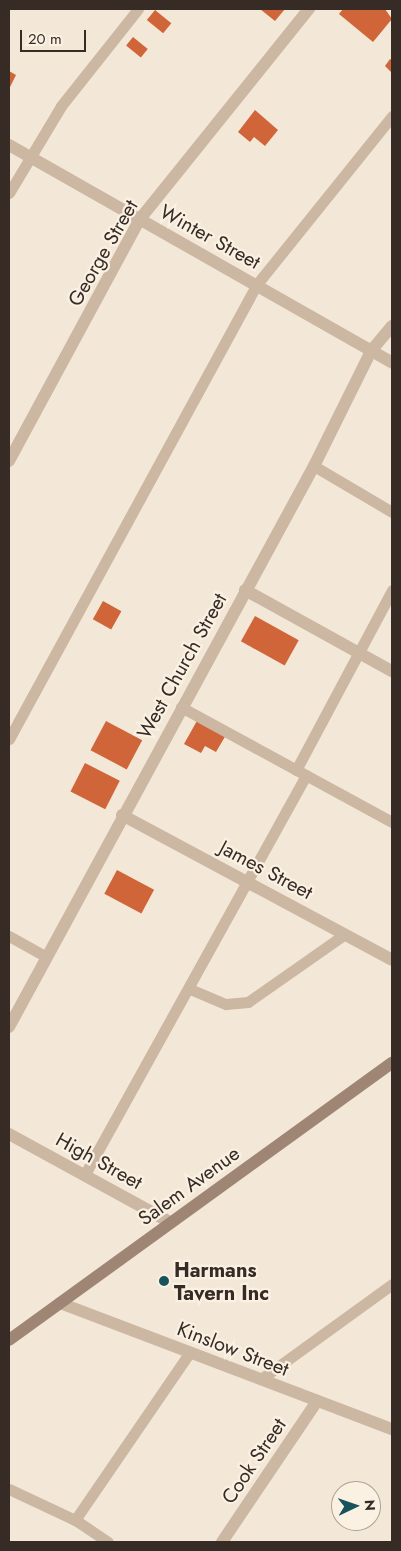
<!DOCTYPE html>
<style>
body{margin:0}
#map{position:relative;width:401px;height:1551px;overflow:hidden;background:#f3e7d7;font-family:Jost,sans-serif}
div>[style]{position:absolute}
.building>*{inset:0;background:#cf6538;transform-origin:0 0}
.service>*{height:11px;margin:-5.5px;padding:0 5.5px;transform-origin:5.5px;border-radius:5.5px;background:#cbb7a2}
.minor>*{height:12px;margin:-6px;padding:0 6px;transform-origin:6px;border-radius:6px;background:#cbb7a2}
.secondary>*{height:12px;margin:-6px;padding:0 6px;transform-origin:6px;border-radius:6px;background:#9f8674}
.dots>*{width:14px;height:14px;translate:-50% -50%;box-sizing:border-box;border:2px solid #faf1e3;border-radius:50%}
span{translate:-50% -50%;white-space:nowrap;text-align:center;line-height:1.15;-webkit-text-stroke:4.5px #faf1e3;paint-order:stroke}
.street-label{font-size:20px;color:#362b25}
.poi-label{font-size:20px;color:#362b25;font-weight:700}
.left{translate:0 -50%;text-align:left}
.frame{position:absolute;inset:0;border:10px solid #362b25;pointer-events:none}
.north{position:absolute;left:331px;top:1481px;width:50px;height:50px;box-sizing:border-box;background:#faf1e3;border:1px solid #aca297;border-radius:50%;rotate:87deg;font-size:14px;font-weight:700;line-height:20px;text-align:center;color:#362b25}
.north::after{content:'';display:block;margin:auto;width:18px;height:22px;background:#18525a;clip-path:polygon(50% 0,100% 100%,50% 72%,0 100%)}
.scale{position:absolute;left:20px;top:30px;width:66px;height:22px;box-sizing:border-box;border:2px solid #362b25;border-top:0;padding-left:6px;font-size:15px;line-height:18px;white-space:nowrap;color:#362b25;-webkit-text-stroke:4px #faf1e3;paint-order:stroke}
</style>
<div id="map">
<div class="building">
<div style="clip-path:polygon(260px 9px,285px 9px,275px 21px)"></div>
<div style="clip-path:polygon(343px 9px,385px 9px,392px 19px,373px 42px,339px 14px)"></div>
<div style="left:155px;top:10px;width:21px;height:13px;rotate:39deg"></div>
<div style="left:133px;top:37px;width:19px;height:11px;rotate:39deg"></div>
<div style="clip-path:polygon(390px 59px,392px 60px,391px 72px,385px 66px)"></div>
<div style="clip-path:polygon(9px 71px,16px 75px,9px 89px)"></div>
<div style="clip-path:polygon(255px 110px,278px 130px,265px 146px,254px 137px,250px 142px,238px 132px)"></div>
<div style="left:103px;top:601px;width:21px;height:21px;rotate:29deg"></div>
<div style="left:255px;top:616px;width:50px;height:29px;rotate:29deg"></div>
<div style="clip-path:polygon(198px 719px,226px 735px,216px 752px,205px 746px,201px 753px,184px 744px)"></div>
<div style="left:106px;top:721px;width:41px;height:33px;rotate:28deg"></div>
<div style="left:85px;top:763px;width:39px;height:32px;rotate:27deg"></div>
<div style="left:117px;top:870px;width:42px;height:27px;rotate:28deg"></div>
</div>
<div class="service">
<div style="left:9px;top:193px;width:101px;rotate:-59.1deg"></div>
<div style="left:61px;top:106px;width:124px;rotate:-51.6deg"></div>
<div style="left:314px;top:466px;width:91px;rotate:30.5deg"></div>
<div style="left:181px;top:707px;width:240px;rotate:28.6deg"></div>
<div style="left:9px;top:739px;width:518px;rotate:-61.41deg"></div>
<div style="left:257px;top:284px;width:216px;rotate:-51.2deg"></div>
<div style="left:296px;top:770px;width:204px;rotate:-61.9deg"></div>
<div style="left:9px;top:936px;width:41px;rotate:29.1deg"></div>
<div style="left:190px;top:989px;width:39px;rotate:23deg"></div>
<div style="left:226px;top:1004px;width:22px;rotate:-5deg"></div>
<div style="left:248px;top:1002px;width:118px;rotate:-35deg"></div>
<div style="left:85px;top:1174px;width:456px;rotate:-61deg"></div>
<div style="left:261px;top:1379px;width:162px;rotate:-35.9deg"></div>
<div style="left:9px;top:1489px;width:73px;rotate:25.2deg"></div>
<div style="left:108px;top:1542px;width:40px;rotate:-146deg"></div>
<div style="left:75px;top:1520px;width:204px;rotate:-55.6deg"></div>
</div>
<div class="minor">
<div style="left:9px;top:145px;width:441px;rotate:29.6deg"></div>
<div style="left:9px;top:461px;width:275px;rotate:-61.6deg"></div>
<div style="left:140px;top:219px;width:270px;rotate:-51.2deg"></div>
<div style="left:245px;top:590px;width:168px;rotate:28.9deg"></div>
<div style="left:122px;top:815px;width:306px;rotate:28.2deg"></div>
<div style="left:9px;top:1027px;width:639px;rotate:-61.47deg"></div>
<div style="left:314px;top:466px;width:128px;rotate:-63.6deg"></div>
<div style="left:371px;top:351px;width:33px;rotate:-50deg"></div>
<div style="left:9px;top:1134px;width:183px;rotate:28.7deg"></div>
<div style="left:60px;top:1303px;width:355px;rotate:20.8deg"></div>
<div style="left:222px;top:1542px;width:170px;rotate:-56deg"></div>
</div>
<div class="secondary">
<div style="left:9px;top:1340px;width:473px;rotate:-35.9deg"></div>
</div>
<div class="dots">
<div style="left:164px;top:1281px;background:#18525a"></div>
</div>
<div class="street-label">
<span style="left:210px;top:237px;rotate:29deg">Winter Street</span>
<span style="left:103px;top:253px;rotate:-60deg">George Street</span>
<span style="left:182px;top:666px;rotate:-61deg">West Church Street</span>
<span style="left:266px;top:870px;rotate:28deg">James Street</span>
<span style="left:99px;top:1161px;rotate:29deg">High Street</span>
<span style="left:189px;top:1186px;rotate:-36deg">Salem Avenue</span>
<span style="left:233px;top:1349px;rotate:21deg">Kinslow Street</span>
<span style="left:254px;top:1461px;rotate:-56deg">Cook Street</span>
</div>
<div class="poi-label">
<span class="left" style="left:174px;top:1282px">Harmans<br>Tavern Inc</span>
</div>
<div class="frame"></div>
<div class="north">N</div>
<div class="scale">20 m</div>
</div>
